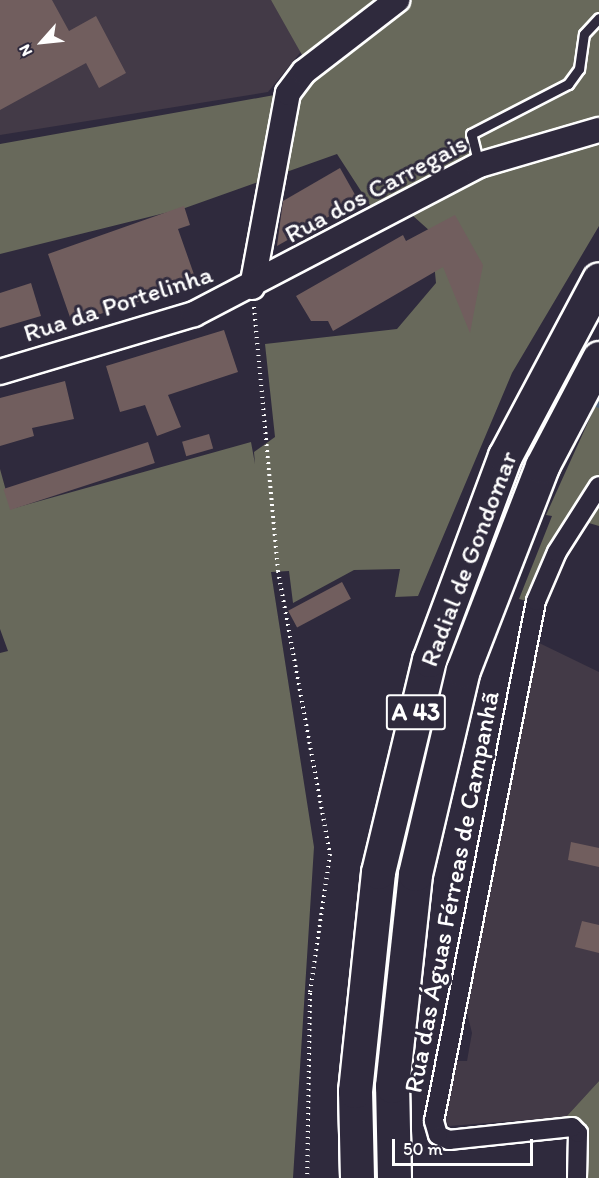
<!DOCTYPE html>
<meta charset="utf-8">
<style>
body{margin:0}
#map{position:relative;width:599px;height:1178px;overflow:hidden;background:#2f2a3d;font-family:Itim,sans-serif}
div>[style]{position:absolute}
.built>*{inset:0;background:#433a47}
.green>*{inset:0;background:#68695b}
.stream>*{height:6px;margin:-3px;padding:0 3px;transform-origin:3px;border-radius:3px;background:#4d6178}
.building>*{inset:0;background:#715e5e;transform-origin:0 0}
.path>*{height:4px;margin-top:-2px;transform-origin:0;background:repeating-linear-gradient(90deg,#fff 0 1.5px,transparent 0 6px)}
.roads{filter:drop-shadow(2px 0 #fff) drop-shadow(-2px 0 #fff) drop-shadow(0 2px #fff) drop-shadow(0 -2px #fff)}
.service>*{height:9px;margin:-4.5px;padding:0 4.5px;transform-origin:4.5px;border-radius:4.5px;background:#2f2a3d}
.minor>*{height:18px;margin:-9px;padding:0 9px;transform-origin:9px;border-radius:9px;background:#2f2a3d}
.tertiary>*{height:24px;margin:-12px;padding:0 12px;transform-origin:12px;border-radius:12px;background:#2f2a3d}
.motorway>*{height:33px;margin:-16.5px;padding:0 16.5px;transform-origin:16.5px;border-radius:16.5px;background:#2f2a3d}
span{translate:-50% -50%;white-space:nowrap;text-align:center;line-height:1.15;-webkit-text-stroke:6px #2f2a3d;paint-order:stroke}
.shield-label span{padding:2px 4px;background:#2f2a3d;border:2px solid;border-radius:4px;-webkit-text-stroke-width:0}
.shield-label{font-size:24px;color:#fff;font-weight:700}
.street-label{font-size:26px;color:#fff}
.north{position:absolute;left:12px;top:12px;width:60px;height:60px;-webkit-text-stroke:4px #2f2a3d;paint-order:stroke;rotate:243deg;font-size:16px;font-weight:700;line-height:24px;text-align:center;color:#fff}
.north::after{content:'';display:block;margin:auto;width:21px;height:27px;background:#fff;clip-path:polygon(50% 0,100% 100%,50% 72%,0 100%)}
.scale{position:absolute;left:392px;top:1139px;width:141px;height:27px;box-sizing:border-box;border:3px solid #fff;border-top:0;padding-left:8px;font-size:18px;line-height:21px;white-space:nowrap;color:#fff;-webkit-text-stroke:4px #2f2a3d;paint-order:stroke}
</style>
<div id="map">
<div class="built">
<div style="clip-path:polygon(0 0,271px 0,313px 37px,268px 92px,0 135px)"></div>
<div style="clip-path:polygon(533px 640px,599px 672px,599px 1081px,566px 1117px,449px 1126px,441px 1114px,455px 1061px,467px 1061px,472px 1033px,467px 1013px)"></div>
</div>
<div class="green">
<div style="clip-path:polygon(271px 0,599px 0,599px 226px,512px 373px,418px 596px,395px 597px,400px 569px,354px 570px,293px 603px,289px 571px,271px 572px,314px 847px,293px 1178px,0 1178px,0 653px,8px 651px,0 629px,0 469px,11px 509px,251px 442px,255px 464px,254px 452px,275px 437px,265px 344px,397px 329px,436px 283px,431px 232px,392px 197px,372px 208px,337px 154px,185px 208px,0 254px,0 144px,280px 94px,306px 62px)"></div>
<div style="clip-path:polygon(599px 398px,599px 526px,582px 521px,585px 516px,569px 516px,527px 601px,519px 599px,552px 516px,546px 515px)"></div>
<div style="clip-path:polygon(599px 1081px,599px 1178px,586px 1178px,587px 1141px,579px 1120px,566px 1117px)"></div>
</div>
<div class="stream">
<div style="left:595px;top:403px;width:4px;rotate:27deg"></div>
</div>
<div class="building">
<div style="clip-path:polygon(0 0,52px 0,69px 31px,96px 16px,126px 73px,99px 88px,86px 63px,0 110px)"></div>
<div style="clip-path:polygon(340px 168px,358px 200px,277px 246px,283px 201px)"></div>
<div style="clip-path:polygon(184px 206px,190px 225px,178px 229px,197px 283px,72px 323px,48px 254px)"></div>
<div style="clip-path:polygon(455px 215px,483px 265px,470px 333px,443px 267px,333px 331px,328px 321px,311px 321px,296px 296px,403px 235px,406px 241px)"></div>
<div style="clip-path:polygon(31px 283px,41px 316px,0 328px,0 293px)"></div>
<div style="clip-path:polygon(224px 330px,238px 372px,168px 395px,181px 427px,157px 436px,145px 405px,120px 412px,106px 366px)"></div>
<div style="clip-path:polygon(65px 381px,74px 419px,32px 428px,34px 436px,0 446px,0 398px)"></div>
<div style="left:209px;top:434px;width:15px;height:28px;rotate:74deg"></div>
<div style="left:148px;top:442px;width:22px;height:152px;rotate:72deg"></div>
<div style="left:342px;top:582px;width:19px;height:61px;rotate:62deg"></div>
<div style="clip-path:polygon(571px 842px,599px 848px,599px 867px,568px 860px)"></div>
<div style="clip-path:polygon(582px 921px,599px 925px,599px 953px,575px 947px)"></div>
</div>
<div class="path">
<div style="left:254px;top:307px;width:265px;rotate:84.8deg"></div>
<div style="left:278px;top:571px;width:288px;rotate:79.6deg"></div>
<div style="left:330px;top:854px;width:140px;rotate:98.2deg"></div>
<div style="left:310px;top:993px;width:185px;rotate:90.9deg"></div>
</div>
<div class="roads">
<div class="service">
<div style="left:479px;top:165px;width:32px;rotate:-104deg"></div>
<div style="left:471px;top:134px;width:109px;rotate:-27.3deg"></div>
<div style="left:568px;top:84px;width:19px;rotate:-54deg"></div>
<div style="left:579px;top:69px;width:35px;rotate:-82deg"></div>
<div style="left:584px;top:34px;width:22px;rotate:-47deg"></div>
</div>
<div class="minor">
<div style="left:577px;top:1178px;width:45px;rotate:-88.7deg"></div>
<div style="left:578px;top:1133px;width:8px;rotate:-135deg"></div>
<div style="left:572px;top:1127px;width:124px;rotate:174deg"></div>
<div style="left:449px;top:1140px;width:12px;rotate:-156deg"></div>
<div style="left:438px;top:1135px;width:15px;rotate:-106deg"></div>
<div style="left:434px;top:1121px;width:530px;rotate:-78.9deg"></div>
<div style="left:536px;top:601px;width:53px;rotate:-66.8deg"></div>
<div style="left:557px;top:552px;width:78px;rotate:-57.5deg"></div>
</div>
<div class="tertiary">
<div style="left:252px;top:287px;width:197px;rotate:-79.5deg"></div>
<div style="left:288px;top:93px;width:26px;rotate:-53deg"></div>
<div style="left:304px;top:72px;width:118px;rotate:-37.7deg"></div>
<div style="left:0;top:372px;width:202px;rotate:-16.6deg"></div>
<div style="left:194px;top:314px;width:322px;rotate:-27.6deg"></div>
<div style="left:479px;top:165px;width:125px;rotate:-16.3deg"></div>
</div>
<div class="motorway">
<div style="left:357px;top:1178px;width:87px;rotate:-91.3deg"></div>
<div style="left:355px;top:1091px;width:220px;rotate:-84deg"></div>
<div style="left:378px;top:872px;width:218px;rotate:-76.5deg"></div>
<div style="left:429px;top:660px;width:218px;rotate:-69.6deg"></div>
<div style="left:505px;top:456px;width:200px;rotate:-62deg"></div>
<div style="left:394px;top:1178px;width:92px;rotate:-91.2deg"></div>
<div style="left:392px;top:1086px;width:213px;rotate:-83.8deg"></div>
<div style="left:415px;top:874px;width:210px;rotate:-76.8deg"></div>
<div style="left:463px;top:670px;width:219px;rotate:-68.8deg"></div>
<div style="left:542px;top:466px;width:122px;rotate:-62.2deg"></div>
</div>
</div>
<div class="shield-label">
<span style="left:416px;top:712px">A 43</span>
</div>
<div class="street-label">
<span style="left:376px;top:189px;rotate:-28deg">Rua dos Carregais</span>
<span style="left:118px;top:304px;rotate:-18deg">Rua da Portelinha</span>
<span style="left:469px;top:559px;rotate:-69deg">Radial de Gondomar</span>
<span style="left:452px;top:892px;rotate:-79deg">Rua das Águas Férreas de Campanhã</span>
</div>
<div class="north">N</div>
<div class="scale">50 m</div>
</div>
